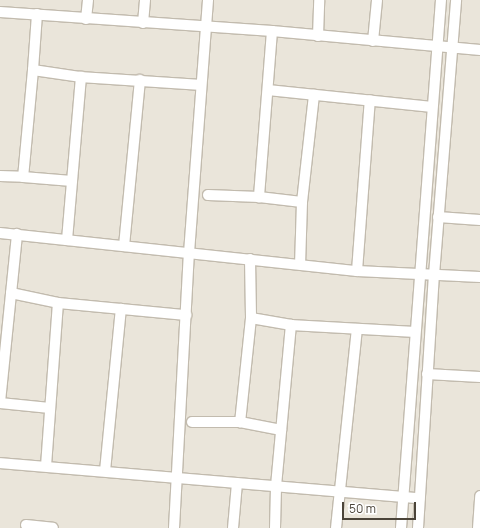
<!DOCTYPE html>
<style>
body{margin:0}
#map{position:relative;width:480px;height:528px;overflow:hidden;background:#f6f3ec;font-family:Manrope,sans-serif}
div>[style]{position:absolute}
.residential>*{inset:0;background:#eae5da;transform-origin:0 0}
.roads{filter:drop-shadow(1px 0 #c2bbae) drop-shadow(-1px 0 #c2bbae) drop-shadow(0 1px #c2bbae) drop-shadow(0 -1px #c2bbae)}
.minor>*{height:10px;margin:-5px;padding:0 5px;transform-origin:5px;border-radius:5px;background:#fff}
span{translate:-50% -50%;white-space:nowrap;text-align:center;line-height:1.15;-webkit-text-stroke:3px #fff;paint-order:stroke}
.scale{position:absolute;left:342px;top:502px;width:74px;height:18px;box-sizing:border-box;border:2px solid #4b4439;border-top:0;padding-left:5px;font-size:12px;line-height:14px;white-space:nowrap;color:#4b4439;-webkit-text-stroke:3px #fff;paint-order:stroke}
</style>
<div id="map">
<div class="residential">
<div style="left:0;top:0;width:480px;height:528px"></div>
</div>
<div class="roads">
<div class="minor">
<div style="left:0;top:12px;width:273px;rotate:4deg"></div>
<div style="left:272px;top:31px;width:209px;rotate:5.2deg"></div>
<div style="left:37px;top:14px;width:56px;rotate:94.1deg"></div>
<div style="left:33px;top:70px;width:49px;rotate:8.3deg"></div>
<div style="left:86px;top:19px;width:19px;rotate:-84deg"></div>
<div style="left:143px;top:23px;width:23px;rotate:-85deg"></div>
<div style="left:272px;top:31px;width:167px;rotate:94.5deg"></div>
<div style="left:259px;top:197px;width:43px;rotate:6.6deg"></div>
<div style="left:302px;top:202px;width:62px;rotate:91.8deg"></div>
<div style="left:318px;top:36px;width:36px;rotate:-88deg"></div>
<div style="left:373px;top:41px;width:41px;rotate:-84.4deg"></div>
<div style="left:33px;top:70px;width:107px;rotate:95.3deg"></div>
<div style="left:23px;top:177px;width:49px;rotate:4.7deg"></div>
<div style="left:268px;top:90px;width:165px;rotate:5.9deg"></div>
<div style="left:0;top:176px;width:23px;rotate:2deg"></div>
<div style="left:208px;top:195px;width:51px;rotate:2.2deg"></div>
<div style="left:302px;top:202px;width:108px;rotate:-83.6deg"></div>
<div style="left:438px;top:217px;width:42px;rotate:4.1deg"></div>
<div style="left:0;top:233px;width:359px;rotate:6.1deg"></div>
<div style="left:357px;top:271px;width:123px;rotate:2.8deg"></div>
<div style="left:67px;top:240px;width:164px;rotate:-85.1deg"></div>
<div style="left:81px;top:77px;width:120px;rotate:3.8deg"></div>
<div style="left:124px;top:246px;width:167px;rotate:-84.5deg"></div>
<div style="left:250px;top:259px;width:59px;rotate:89deg"></div>
<div style="left:251px;top:318px;width:41px;rotate:9.9deg"></div>
<div style="left:357px;top:271px;width:171px;rotate:-85.7deg"></div>
<div style="left:11px;top:293px;width:48px;rotate:12deg"></div>
<div style="left:58px;top:303px;width:129px;rotate:5.4deg"></div>
<div style="left:251px;top:318px;width:105px;rotate:96deg"></div>
<div style="left:240px;top:422px;width:42px;rotate:11deg"></div>
<div style="left:427px;top:374px;width:53px;rotate:3.2deg"></div>
<div style="left:0;top:402px;width:169px;rotate:-84.2deg"></div>
<div style="left:0;top:403px;width:50px;rotate:5.7deg"></div>
<div style="left:192px;top:422px;width:48px"></div>
<div style="left:0;top:463px;width:421px;rotate:4.8deg"></div>
<div style="left:46px;top:466px;width:163px;rotate:-85.8deg"></div>
<div style="left:105px;top:471px;width:163px;rotate:-84.4deg"></div>
<div style="left:26px;top:525px;width:27px;rotate:6deg"></div>
<div style="left:174px;top:528px;width:275px;rotate:-86.9deg"></div>
<div style="left:189px;top:253px;width:254px;rotate:-85.7deg"></div>
<div style="left:233px;top:528px;width:45px;rotate:-84.9deg"></div>
<div style="left:275px;top:528px;width:42px;rotate:-88.6deg"></div>
<div style="left:276px;top:486px;width:162px;rotate:-84.7deg"></div>
<div style="left:291px;top:325px;width:124px;rotate:3.2deg"></div>
<div style="left:336px;top:528px;width:200px;rotate:-84deg"></div>
<div style="left:401px;top:528px;width:530px;rotate:-85.67deg"></div>
<div style="left:418px;top:528px;width:254px;rotate:-86.4deg"></div>
<div style="left:434px;top:275px;width:276px;rotate:-85.4deg"></div>
<div style="left:478px;top:528px;width:32px;rotate:-86deg"></div>
</div>
</div>
<div class="scale">50 m</div>
</div>
